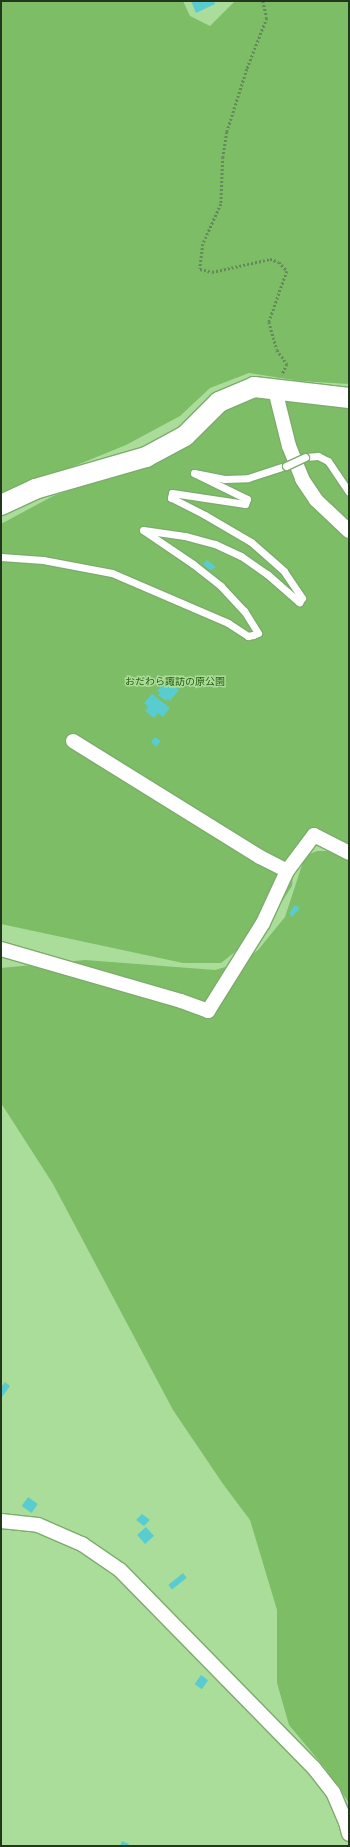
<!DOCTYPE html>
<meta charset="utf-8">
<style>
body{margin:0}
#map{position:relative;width:350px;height:1847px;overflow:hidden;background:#abdd9a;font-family:"Nunito Sans","Noto Sans JP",sans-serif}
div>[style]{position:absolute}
.green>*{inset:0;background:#7dbd66}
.building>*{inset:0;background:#59ccd0;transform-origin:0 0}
.path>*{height:2.5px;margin-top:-1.25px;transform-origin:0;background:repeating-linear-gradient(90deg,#66895b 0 2px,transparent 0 4px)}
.roads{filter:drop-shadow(1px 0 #7cac6c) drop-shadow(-1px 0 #7cac6c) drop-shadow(0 1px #7cac6c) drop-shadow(0 -1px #7cac6c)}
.lane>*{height:7px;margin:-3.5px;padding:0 3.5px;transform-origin:3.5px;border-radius:3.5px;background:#fff}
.street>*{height:14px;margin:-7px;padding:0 7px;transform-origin:7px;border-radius:7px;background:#fff}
.secondary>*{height:20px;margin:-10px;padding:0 10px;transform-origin:10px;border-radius:10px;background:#fff}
.bridges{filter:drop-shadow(1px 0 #7cac6c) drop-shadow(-1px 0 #7cac6c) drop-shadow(0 1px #7cac6c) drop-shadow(0 -1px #7cac6c)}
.lane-bridge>*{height:7px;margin:-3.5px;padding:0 3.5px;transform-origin:3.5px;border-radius:3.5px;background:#fff}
span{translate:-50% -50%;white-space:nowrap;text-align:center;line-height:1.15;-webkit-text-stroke:3px #abdd9a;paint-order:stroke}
.park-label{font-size:10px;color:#275b0d}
.frame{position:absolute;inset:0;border:2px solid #23371d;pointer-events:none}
</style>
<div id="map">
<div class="green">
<div style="clip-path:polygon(1px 1px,183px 1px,190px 16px,210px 26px,235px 1px,349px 1px,349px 384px,300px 381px,249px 373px,210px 388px,180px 416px,126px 445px,1px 496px)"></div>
<div style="clip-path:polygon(349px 391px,349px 844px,307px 841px,294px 863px,292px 886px,264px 929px,221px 963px,183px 963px,1px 924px,1px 524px,53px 496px,134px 468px,225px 407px,252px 395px)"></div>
<div style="clip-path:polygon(317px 851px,349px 851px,349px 1803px,325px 1768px,289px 1725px,277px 1683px,277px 1610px,250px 1520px,223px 1484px,173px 1410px,53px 1184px,1px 1103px,1px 968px,85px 960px,215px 970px,242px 962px,258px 950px,285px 917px,305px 856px)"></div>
</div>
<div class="building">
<div style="clip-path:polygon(191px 1px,214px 1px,215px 4px,196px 13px)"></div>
<div style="clip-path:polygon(207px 560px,216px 567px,211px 570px,207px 568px,203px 564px)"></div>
<div style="clip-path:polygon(166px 680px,179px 690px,170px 701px,168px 699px,166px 701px,158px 695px,160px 693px,157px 691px)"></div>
<div style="clip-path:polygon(152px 694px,170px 708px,163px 717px,158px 713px,154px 718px,145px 711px,148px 707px,144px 703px)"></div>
<div style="clip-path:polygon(155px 737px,161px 741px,156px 747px,151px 742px)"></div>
<div style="clip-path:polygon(295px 905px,300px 908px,292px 917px,289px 913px)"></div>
<div style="clip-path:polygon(5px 1382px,10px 1386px,2px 1397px,1px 1387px)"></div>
<div style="left:28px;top:1497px;width:12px;height:11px;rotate:35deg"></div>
<div style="clip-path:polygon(142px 1514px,150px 1520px,144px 1526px,136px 1520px)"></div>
<div style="left:146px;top:1527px;width:12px;height:12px;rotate:48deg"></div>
<div style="left:183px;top:1573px;width:6px;height:19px;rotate:51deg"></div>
<div style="left:201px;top:1675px;width:9px;height:11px;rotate:36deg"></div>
<div style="clip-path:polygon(122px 1841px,129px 1844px,128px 1846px,120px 1846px)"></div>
</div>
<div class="path">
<div style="left:263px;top:1px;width:17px;rotate:77deg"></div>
<div style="left:267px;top:18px;width:55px;rotate:111.4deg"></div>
<div style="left:247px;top:69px;width:66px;rotate:107.6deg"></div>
<div style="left:227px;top:132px;width:25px;rotate:99deg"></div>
<div style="left:223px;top:157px;width:47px;rotate:92.4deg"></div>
<div style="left:221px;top:204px;width:44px;rotate:114.2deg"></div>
<div style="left:203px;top:244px;width:25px;rotate:97deg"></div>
<div style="left:200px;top:269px;width:12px;rotate:14deg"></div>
<div style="left:212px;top:272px;width:59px;rotate:-12.6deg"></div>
<div style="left:270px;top:259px;width:9px;rotate:18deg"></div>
<div style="left:279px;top:262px;width:12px;rotate:48deg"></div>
<div style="left:287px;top:271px;width:54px;rotate:109.4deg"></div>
<div style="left:269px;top:322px;width:29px;rotate:74deg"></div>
<div style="left:277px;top:350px;width:17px;rotate:54deg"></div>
<div style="left:287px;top:364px;width:12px;rotate:114deg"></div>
</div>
<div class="roads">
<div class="lane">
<div style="left:305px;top:457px;width:13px;rotate:-4deg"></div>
<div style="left:318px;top:456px;width:11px;rotate:27deg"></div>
<div style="left:328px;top:461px;width:37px;rotate:56deg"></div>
<div style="left:1px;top:557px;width:42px;rotate:4.1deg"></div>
<div style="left:43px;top:560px;width:70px;rotate:10.7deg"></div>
<div style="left:112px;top:573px;width:126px;rotate:23.3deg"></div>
<div style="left:228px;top:623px;width:24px;rotate:33deg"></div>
<div style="left:248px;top:636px;width:5px;rotate:-11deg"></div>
<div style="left:253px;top:635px;width:5px;rotate:-22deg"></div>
<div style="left:258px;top:633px;width:26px;rotate:-122deg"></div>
<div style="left:244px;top:611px;width:34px;rotate:-133deg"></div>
<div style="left:221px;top:586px;width:36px;rotate:-142deg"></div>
<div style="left:193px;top:564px;width:60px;rotate:-145.8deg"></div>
<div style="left:143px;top:530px;width:42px;rotate:8.1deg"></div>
<div style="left:185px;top:536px;width:31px;rotate:15deg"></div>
<div style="left:215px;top:544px;width:29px;rotate:25deg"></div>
<div style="left:241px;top:556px;width:32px;rotate:35deg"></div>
<div style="left:267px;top:574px;width:43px;rotate:41.2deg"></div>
<div style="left:299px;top:602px;width:5px;rotate:-53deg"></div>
<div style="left:302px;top:598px;width:32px;rotate:-124deg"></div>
<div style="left:284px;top:571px;width:44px;rotate:-138.7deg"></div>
<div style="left:251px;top:542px;width:53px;rotate:-149.6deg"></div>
<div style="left:205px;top:515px;width:38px;rotate:-153deg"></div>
<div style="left:171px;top:498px;width:5px;rotate:-79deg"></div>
<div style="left:172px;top:493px;width:74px;rotate:8.6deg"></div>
<div style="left:245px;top:504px;width:5px;rotate:-68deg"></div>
<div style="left:247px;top:499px;width:59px;rotate:-153.9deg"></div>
<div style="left:194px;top:473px;width:31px;rotate:11deg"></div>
<div style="left:224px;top:479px;width:24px;rotate:-2deg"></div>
<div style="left:248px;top:478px;width:40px;rotate:-18deg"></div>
</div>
<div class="street">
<div style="left:275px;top:390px;width:58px;rotate:76deg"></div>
<div style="left:289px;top:446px;width:35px;rotate:68deg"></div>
<div style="left:302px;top:479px;width:25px;rotate:56deg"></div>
<div style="left:316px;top:500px;width:45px;rotate:43.2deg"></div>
<div style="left:73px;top:741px;width:220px;rotate:31.8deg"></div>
<div style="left:260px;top:857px;width:30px;rotate:27deg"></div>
<div style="left:287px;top:871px;width:45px;rotate:-53.1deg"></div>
<div style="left:314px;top:835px;width:39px;rotate:27deg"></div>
<div style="left:1px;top:949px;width:187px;rotate:16.1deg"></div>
<div style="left:181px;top:1001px;width:29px;rotate:20deg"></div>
<div style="left:208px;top:1011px;width:104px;rotate:-58deg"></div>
<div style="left:263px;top:923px;width:57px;rotate:-65.2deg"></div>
<div style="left:1px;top:1521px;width:37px;rotate:6deg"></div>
<div style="left:38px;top:1525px;width:48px;rotate:23.4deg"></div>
<div style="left:82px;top:1544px;width:46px;rotate:34.4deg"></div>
<div style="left:120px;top:1570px;width:277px;rotate:45.6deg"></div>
<div style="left:314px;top:1768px;width:31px;rotate:52deg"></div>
<div style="left:333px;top:1792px;width:33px;rotate:67deg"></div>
<div style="left:346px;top:1822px;width:12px;rotate:76deg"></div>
</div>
<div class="secondary">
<div style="left:1px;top:505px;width:38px;rotate:-25deg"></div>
<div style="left:35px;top:489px;width:116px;rotate:-16.1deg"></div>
<div style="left:146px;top:457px;width:44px;rotate:-28.3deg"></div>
<div style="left:185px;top:436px;width:48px;rotate:-45deg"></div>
<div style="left:219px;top:402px;width:38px;rotate:-23deg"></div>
<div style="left:254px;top:387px;width:96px;rotate:6.6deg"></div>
</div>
</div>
<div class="bridges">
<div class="lane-bridge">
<div style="left:286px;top:466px;width:21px;rotate:-25deg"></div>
</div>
</div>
<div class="park-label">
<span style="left:175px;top:683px">おだわら諏訪の原公園</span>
</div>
<div class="frame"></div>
</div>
